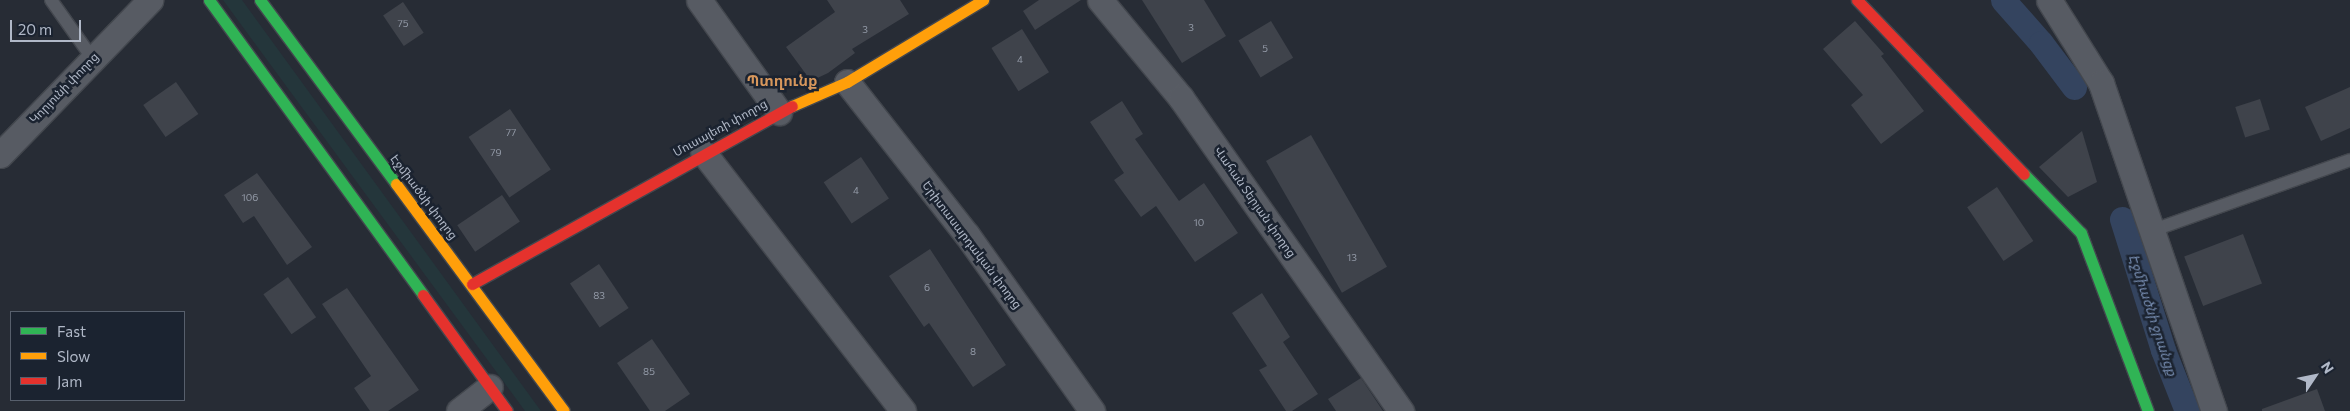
<!DOCTYPE html>
<meta charset="utf-8">
<style>
body{margin:0}
#map{position:relative;width:2350px;height:411px;overflow:hidden;background:#272c35;font-family:Commissioner,"Noto Sans Armenian",sans-serif}
div>[style]{position:absolute}
.green>*{inset:0;background:#24363b}
.canal>*{height:25px;margin:-12.5px;padding:0 12.5px;transform-origin:12.5px;border-radius:12.5px;background:#34445f}
.building>*{inset:0;background:#3f434b;transform-origin:0 0}
.roads{filter:drop-shadow(1px 0 #43474e) drop-shadow(-1px 0 #43474e) drop-shadow(0 1px #43474e) drop-shadow(0 -1px #43474e)}
.lane>*{height:12px;margin:-6px;padding:0 6px;transform-origin:6px;border-radius:6px;background:#575b63}
.street>*{height:25px;margin:-12.5px;padding:0 12.5px;transform-origin:12.5px;border-radius:12.5px;background:#575b63}
.fast>*{height:11px;margin:-5.5px;padding:0 5.5px;transform-origin:5.5px;border-radius:5.5px;background:#30b455}
.slow>*{height:11px;margin:-5.5px;padding:0 5.5px;transform-origin:5.5px;border-radius:5.5px;background:#ff9f0a}
.jam>*{height:11px;margin:-5.5px;padding:0 5.5px;transform-origin:5.5px;border-radius:5.5px;background:#e5322d}
span{translate:-50% -50%;white-space:nowrap;text-align:center;line-height:1.15;-webkit-text-stroke:5px #1b2330;paint-order:stroke}
.number-label{font-size:10px;color:#949ba8}
.number-label span{-webkit-text-stroke-width:0}
.street-label{font-size:12px;color:#b0b8c7}
.water-label{font-size:14px;color:#778db1;font-style:italic}
.quarter-label{font-size:15px;color:#d7975c;font-weight:700}
.legend{position:absolute;left:10px;top:311px;width:175px;height:90px;box-sizing:border-box;background:#1b2330;border:1px solid #575f6c;margin:0;padding:6px 9px;list-style:none;font-size:15px;color:#b0b8c7}
.legend li{display:flex;align-items:center;gap:10px;height:25px}
.legend b{width:25px;border:1px solid #575f6c}
.north{position:absolute;left:2290px;top:351px;width:50px;height:50px;-webkit-text-stroke:4px #1b2330;paint-order:stroke;rotate:56deg;font-size:14px;font-weight:700;line-height:20px;text-align:center;color:#b0b8c7}
.north::after{content:'';display:block;margin:auto;width:18px;height:22px;background:#b0b8c7;clip-path:polygon(50% 0,100% 100%,50% 72%,0 100%)}
.scale{position:absolute;left:10px;top:20px;width:71px;height:22px;box-sizing:border-box;border:2px solid #b0b8c7;border-top:0;padding-left:6px;font-size:15px;line-height:18px;white-space:nowrap;color:#b0b8c7;-webkit-text-stroke:4px #1b2330;paint-order:stroke}
</style>
<div id="map">
<div class="green">
<div style="clip-path:polygon(223px 0,242px 0,541px 411px,525px 411px)"></div>
</div>
<div class="canal">
<div style="left:2003px;top:0;width:57px;rotate:48.5deg"></div>
<div style="left:2041px;top:43px;width:55px;rotate:53.1deg"></div>
<div style="left:2122px;top:219px;width:137px;rotate:72.6deg"></div>
<div style="left:2163px;top:350px;width:66px;rotate:68.5deg"></div>
</div>
<div class="building">
<div style="clip-path:polygon(827px 0,900px 0,909px 14px,852px 49px,855px 53px,828px 73px,811px 81px,786px 47px,835px 12px)"></div>
<div style="clip-path:polygon(1039px 0,1081px 0,1035px 30px,1023px 11px)"></div>
<div style="clip-path:polygon(1142px 0,1204px 0,1226px 36px,1182px 63px)"></div>
<div style="left:403px;top:2px;width:37px;height:24px;rotate:56deg"></div>
<div style="left:1271px;top:21px;width:43px;height:38px;rotate:59deg"></div>
<div style="clip-path:polygon(1855px 21px,1884px 54px,1881px 56px,1924px 111px,1881px 144px,1851px 105px,1863px 95px,1823px 49px)"></div>
<div style="left:1022px;top:29px;width:51px;height:36px;rotate:58deg"></div>
<div style="left:176px;top:82px;width:39px;height:40px;rotate:55deg"></div>
<div style="clip-path:polygon(2350px 87px,2350px 128px,2321px 141px,2305px 107px)"></div>
<div style="left:2260px;top:99px;width:32px;height:26px;rotate:72deg"></div>
<div style="clip-path:polygon(1122px 101px,1143px 134px,1135px 139px,1179px 201px,1204px 183px,1238px 233px,1195px 262px,1156px 206px,1141px 217px,1114px 180px,1124px 173px,1090px 122px)"></div>
<div style="left:510px;top:109px;width:73px;height:50px;rotate:56deg"></div>
<div style="clip-path:polygon(2082px 131px,2097px 182px,2068px 197px,2039px 167px)"></div>
<div style="left:1311px;top:135px;width:152px;height:52px;rotate:60deg"></div>
<div style="left:861px;top:157px;width:50px;height:45px;rotate:56deg"></div>
<div style="clip-path:polygon(257px 173px,312px 247px,287px 265px,254px 216px,243px 223px,224px 195px)"></div>
<div style="left:1997px;top:187px;width:65px;height:36px;rotate:56deg"></div>
<div style="left:502px;top:195px;width:32px;height:54px;rotate:56deg"></div>
<div style="left:2243px;top:234px;width:53px;height:63px;rotate:69deg"></div>
<div style="clip-path:polygon(930px 249px,1006px 365px,973px 387px,929px 323px,924px 327px,889px 276px)"></div>
<div style="left:599px;top:264px;width:53px;height:35px;rotate:56deg"></div>
<div style="left:288px;top:277px;width:49px;height:30px;rotate:55deg"></div>
<div style="clip-path:polygon(347px 288px,419px 390px,388px 411px,370px 411px,354px 388px,371px 376px,322px 304px)"></div>
<div style="clip-path:polygon(1262px 293px,1290px 337px,1283px 342px,1318px 394px,1292px 411px,1286px 411px,1259px 370px,1267px 366px,1232px 313px)"></div>
<div style="clip-path:polygon(652px 339px,690px 394px,665px 411px,650px 411px,617px 363px)"></div>
<div style="clip-path:polygon(1361px 378px,1383px 411px,1336px 411px,1328px 399px)"></div>
<div style="clip-path:polygon(2317px 389px,2325px 411px,2262px 411px,2262px 409px)"></div>
</div>
<div class="roads">
<div class="lane">
<div style="left:51px;top:0;width:72px;rotate:54.6deg"></div>
<div style="left:2151px;top:231px;width:211px;rotate:-19.6deg"></div>
</div>
<div class="street">
<div style="left:699px;top:0;width:138px;rotate:54.5deg"></div>
<div style="left:1100px;top:0;width:127px;rotate:50.4deg"></div>
<div style="left:1181px;top:98px;width:383px;rotate:54.9deg"></div>
<div style="left:2049px;top:0;width:98px;rotate:57.9deg"></div>
<div style="left:2101px;top:83px;width:347px;rotate:71deg"></div>
<div style="left:847px;top:82px;width:194px;rotate:51.9deg"></div>
<div style="left:967px;top:235px;width:216px;rotate:54.6deg"></div>
<div style="left:703px;top:152px;width:327px;rotate:52.3deg"></div>
<div style="left:0;top:155px;width:216px;rotate:-45.9deg"></div>
<div style="left:459px;top:411px;width:39px;rotate:-38deg"></div>
</div>
<div class="fast">
<div style="left:209px;top:0;width:364px;rotate:54deg"></div>
<div style="left:260px;top:0;width:229px;rotate:53.5deg"></div>
<div style="left:2024px;top:174px;width:82px;rotate:46deg"></div>
<div style="left:2081px;top:233px;width:190px;rotate:69.4deg"></div>
</div>
<div class="slow">
<div style="left:792px;top:106px;width:60px;rotate:-23.6deg"></div>
<div style="left:847px;top:82px;width:159px;rotate:-31.1deg"></div>
<div style="left:396px;top:184px;width:282px;rotate:53.5deg"></div>
</div>
<div class="jam">
<div style="left:1857px;top:0;width:241px;rotate:46.2deg"></div>
<div style="left:472px;top:284px;width:366px;rotate:-29.1deg"></div>
<div style="left:423px;top:295px;width:143px;rotate:54.1deg"></div>
</div>
</div>
<div class="number-label">
<span style="left:403px;top:24px">75</span>
<span style="left:1191px;top:28px">3</span>
<span style="left:865px;top:30px">3</span>
<span style="left:1265px;top:49px">5</span>
<span style="left:1020px;top:60px">4</span>
<span style="left:511px;top:133px">77</span>
<span style="left:496px;top:153px">79</span>
<span style="left:856px;top:191px">4</span>
<span style="left:250px;top:198px">106</span>
<span style="left:1199px;top:223px">10</span>
<span style="left:1352px;top:258px">13</span>
<span style="left:927px;top:288px">6</span>
<span style="left:599px;top:296px">83</span>
<span style="left:973px;top:352px">8</span>
<span style="left:649px;top:372px">85</span>
</div>
<div class="street-label">
<span style="left:64px;top:88px;rotate:-46deg">Կորյունի փողոց</span>
<span style="left:720px;top:128px;rotate:-29deg">Մուսալեռի փողոց</span>
<span style="left:424px;top:197px;rotate:53deg">Էջմիածնի փողոց</span>
<span style="left:1255px;top:202px;rotate:55deg">Վահան Տերյան փողոց</span>
<span style="left:972px;top:245px;rotate:53deg">Երիտասարդական փողոց</span>
</div>
<div class="water-label">
<span style="left:2153px;top:315px;rotate:72deg">Էջմիածնի ջրանցք</span>
</div>
<div class="quarter-label">
<span style="left:782px;top:81px">Պտղունք</span>
</div>
<ul class="legend">
<li><b style="height:6px;background:#30b455"></b>Fast</li>
<li><b style="height:6px;background:#ff9f0a"></b>Slow</li>
<li><b style="height:6px;background:#e5322d"></b>Jam</li>
</ul>
<div class="north">N</div>
<div class="scale">20 m</div>
</div>
